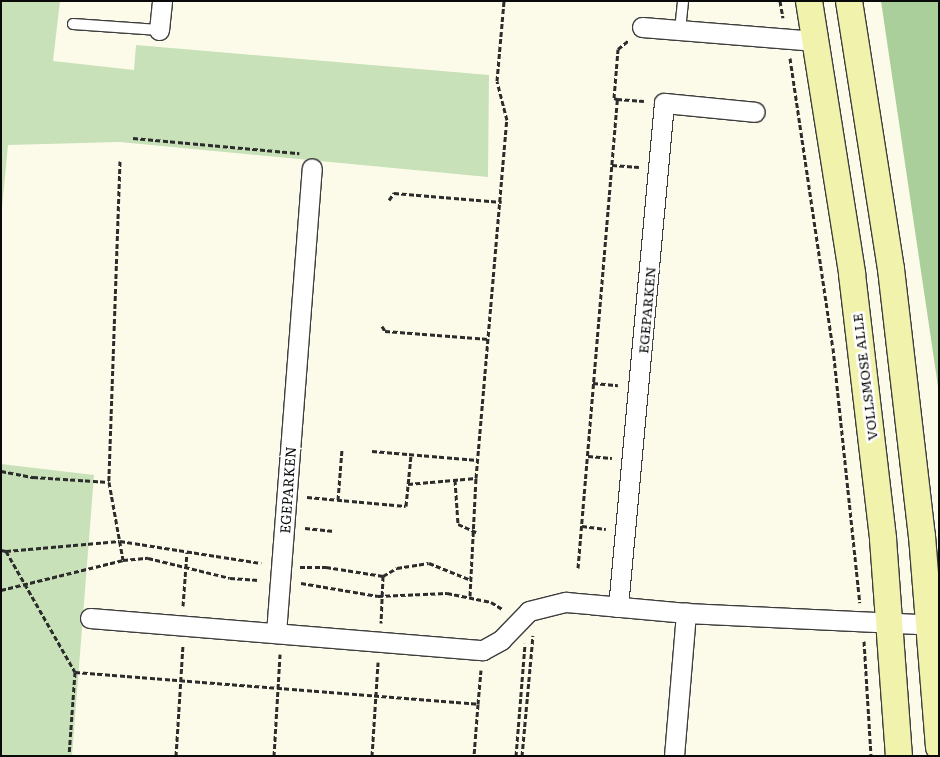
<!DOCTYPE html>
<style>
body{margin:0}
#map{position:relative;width:940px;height:757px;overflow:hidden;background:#fcfbe9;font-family:Literata,serif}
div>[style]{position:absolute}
.green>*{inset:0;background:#c8e1b8}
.forest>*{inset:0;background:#abcf9a}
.path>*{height:3px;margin-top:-1.5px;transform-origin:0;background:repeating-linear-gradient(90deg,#2c2c2c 0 5px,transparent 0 7.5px)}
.roads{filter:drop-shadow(1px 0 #3d3d3d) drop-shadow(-1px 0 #3d3d3d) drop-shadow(0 1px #3d3d3d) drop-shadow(0 -1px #3d3d3d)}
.lane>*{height:10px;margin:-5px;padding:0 5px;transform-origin:5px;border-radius:5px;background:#fff}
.street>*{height:19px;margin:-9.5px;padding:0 9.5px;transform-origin:9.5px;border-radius:9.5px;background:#fff}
.secondary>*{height:26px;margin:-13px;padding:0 13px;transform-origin:13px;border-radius:13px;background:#f1f3ad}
span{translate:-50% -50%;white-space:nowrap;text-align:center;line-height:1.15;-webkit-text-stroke:5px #fff;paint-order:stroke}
.street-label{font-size:14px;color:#0a0a0a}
.frame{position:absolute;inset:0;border:2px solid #0a0a0a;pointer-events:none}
</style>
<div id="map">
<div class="green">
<div style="clip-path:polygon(1px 1px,60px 1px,53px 61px,134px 70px,136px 45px,489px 75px,488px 177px,120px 142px,8px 145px,1px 218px)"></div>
<div style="clip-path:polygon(1px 464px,94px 475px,72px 756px,1px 756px)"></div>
</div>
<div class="forest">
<div style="clip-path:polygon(881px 1px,939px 1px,939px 393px)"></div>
</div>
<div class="path">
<div style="left:780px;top:1px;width:17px;rotate:80deg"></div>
<div style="left:790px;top:58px;width:293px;rotate:81.6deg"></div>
<div style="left:833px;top:348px;width:256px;rotate:84deg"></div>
<div style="left:617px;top:99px;width:3px;rotate:-162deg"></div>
<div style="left:614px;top:98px;width:49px;rotate:-85.3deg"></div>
<div style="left:618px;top:49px;width:14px;rotate:-39deg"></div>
<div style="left:133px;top:138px;width:167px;rotate:5.2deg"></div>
<div style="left:120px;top:161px;width:321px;rotate:92deg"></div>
<div style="left:109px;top:482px;width:79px;rotate:79.8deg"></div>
<div style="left:612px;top:165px;width:27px;rotate:4deg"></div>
<div style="left:389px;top:200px;width:9px;rotate:-54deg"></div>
<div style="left:394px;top:193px;width:108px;rotate:4.8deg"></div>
<div style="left:382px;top:326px;width:6px;rotate:59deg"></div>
<div style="left:385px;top:331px;width:104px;rotate:4.4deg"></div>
<div style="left:593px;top:383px;width:25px;rotate:5deg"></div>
<div style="left:372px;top:451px;width:106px;rotate:4.9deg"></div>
<div style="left:588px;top:456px;width:24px;rotate:5deg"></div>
<div style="left:1px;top:471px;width:33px;rotate:11deg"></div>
<div style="left:33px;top:477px;width:76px;rotate:3.8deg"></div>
<div style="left:455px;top:480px;width:44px;rotate:86.1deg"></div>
<div style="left:458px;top:524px;width:20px;rotate:24deg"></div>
<div style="left:408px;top:484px;width:68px;rotate:-5deg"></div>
<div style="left:307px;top:497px;width:99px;rotate:5.2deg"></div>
<div style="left:406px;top:506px;width:51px;rotate:-84.4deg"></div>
<div style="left:338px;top:500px;width:51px;rotate:-85.5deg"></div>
<div style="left:582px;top:526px;width:24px;rotate:7deg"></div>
<div style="left:305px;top:528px;width:29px;rotate:6deg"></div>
<div style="left:1px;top:550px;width:5px;rotate:11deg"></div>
<div style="left:6px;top:551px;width:139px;rotate:60.3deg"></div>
<div style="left:75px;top:672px;width:84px;rotate:94.1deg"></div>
<div style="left:6px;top:551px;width:114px;rotate:-5deg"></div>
<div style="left:120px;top:541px;width:143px;rotate:8.9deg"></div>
<div style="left:300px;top:567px;width:26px"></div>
<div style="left:326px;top:567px;width:58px;rotate:9deg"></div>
<div style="left:383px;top:576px;width:47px;rotate:92.4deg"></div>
<div style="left:578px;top:568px;width:471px;rotate:-85.2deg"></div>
<div style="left:617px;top:99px;width:27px;rotate:4deg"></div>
<div style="left:383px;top:576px;width:16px;rotate:-30deg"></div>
<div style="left:397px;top:568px;width:32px;rotate:-9deg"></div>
<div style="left:429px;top:563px;width:45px;rotate:22deg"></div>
<div style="left:301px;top:583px;width:78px;rotate:9.6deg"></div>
<div style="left:378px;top:596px;width:69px;rotate:-2.5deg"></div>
<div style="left:447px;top:593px;width:45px;rotate:11.6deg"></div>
<div style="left:491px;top:602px;width:13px;rotate:32deg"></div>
<div style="left:1px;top:590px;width:126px;rotate:-13.8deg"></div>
<div style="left:123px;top:560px;width:25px;rotate:-5deg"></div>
<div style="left:148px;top:558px;width:84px;rotate:13.7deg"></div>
<div style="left:230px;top:578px;width:29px;rotate:4deg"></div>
<div style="left:470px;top:596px;width:118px;rotate:-87.1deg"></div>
<div style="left:476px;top:478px;width:359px;rotate:-85.1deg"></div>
<div style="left:507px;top:120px;width:40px;rotate:-104.4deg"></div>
<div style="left:497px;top:81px;width:80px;rotate:-85deg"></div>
<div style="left:183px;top:606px;width:54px;rotate:-85.8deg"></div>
<div style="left:864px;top:641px;width:115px;rotate:86.5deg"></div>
<div style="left:75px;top:672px;width:404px;rotate:4.5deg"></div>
<div style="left:478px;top:704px;width:52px;rotate:94.4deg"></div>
<div style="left:478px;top:704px;width:34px;rotate:-85deg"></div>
<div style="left:176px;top:756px;width:112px;rotate:-86.4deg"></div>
<div style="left:274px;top:756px;width:102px;rotate:-86.6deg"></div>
<div style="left:372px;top:756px;width:94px;rotate:-86.3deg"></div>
<div style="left:516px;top:756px;width:113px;rotate:-85.4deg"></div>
<div style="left:522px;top:756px;width:121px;rotate:-84.8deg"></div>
</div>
<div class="roads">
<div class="lane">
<div style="left:73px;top:24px;width:86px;rotate:4deg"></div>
<div style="left:680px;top:30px;width:29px;rotate:-84deg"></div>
</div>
<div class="street">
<div style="left:642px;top:27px;width:174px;rotate:4.6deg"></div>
<div style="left:159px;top:30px;width:29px;rotate:-84deg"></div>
<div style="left:618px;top:607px;width:506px;rotate:-84.79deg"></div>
<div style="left:664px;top:103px;width:91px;rotate:5.6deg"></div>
<div style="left:90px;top:618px;width:394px;rotate:4.7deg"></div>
<div style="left:483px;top:650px;width:21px;rotate:-29deg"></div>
<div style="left:501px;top:640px;width:40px;rotate:-46deg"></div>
<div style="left:529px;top:611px;width:38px;rotate:-14deg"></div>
<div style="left:566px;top:602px;width:121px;rotate:5.2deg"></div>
<div style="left:686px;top:613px;width:253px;rotate:2.7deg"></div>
<div style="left:276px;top:633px;width:466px;rotate:-85.6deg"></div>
<div style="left:674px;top:756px;width:144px;rotate:-85.2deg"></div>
</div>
<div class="secondary">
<div style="left:809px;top:1px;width:276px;rotate:81deg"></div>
<div style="left:852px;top:274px;width:267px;rotate:83.3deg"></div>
<div style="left:883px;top:539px;width:218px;rotate:85.8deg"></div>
<div style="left:849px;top:1px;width:271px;rotate:81.1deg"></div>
<div style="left:891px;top:269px;width:269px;rotate:83.4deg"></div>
<div style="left:922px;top:536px;width:212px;rotate:85.4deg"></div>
</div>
</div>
<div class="street-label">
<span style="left:646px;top:310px;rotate:-85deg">EGEPARKEN</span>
<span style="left:864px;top:377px;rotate:-97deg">VOLLSMOSE ALLE</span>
<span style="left:287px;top:490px;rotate:-86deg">EGEPARKEN</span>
</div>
<div class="frame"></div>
</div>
